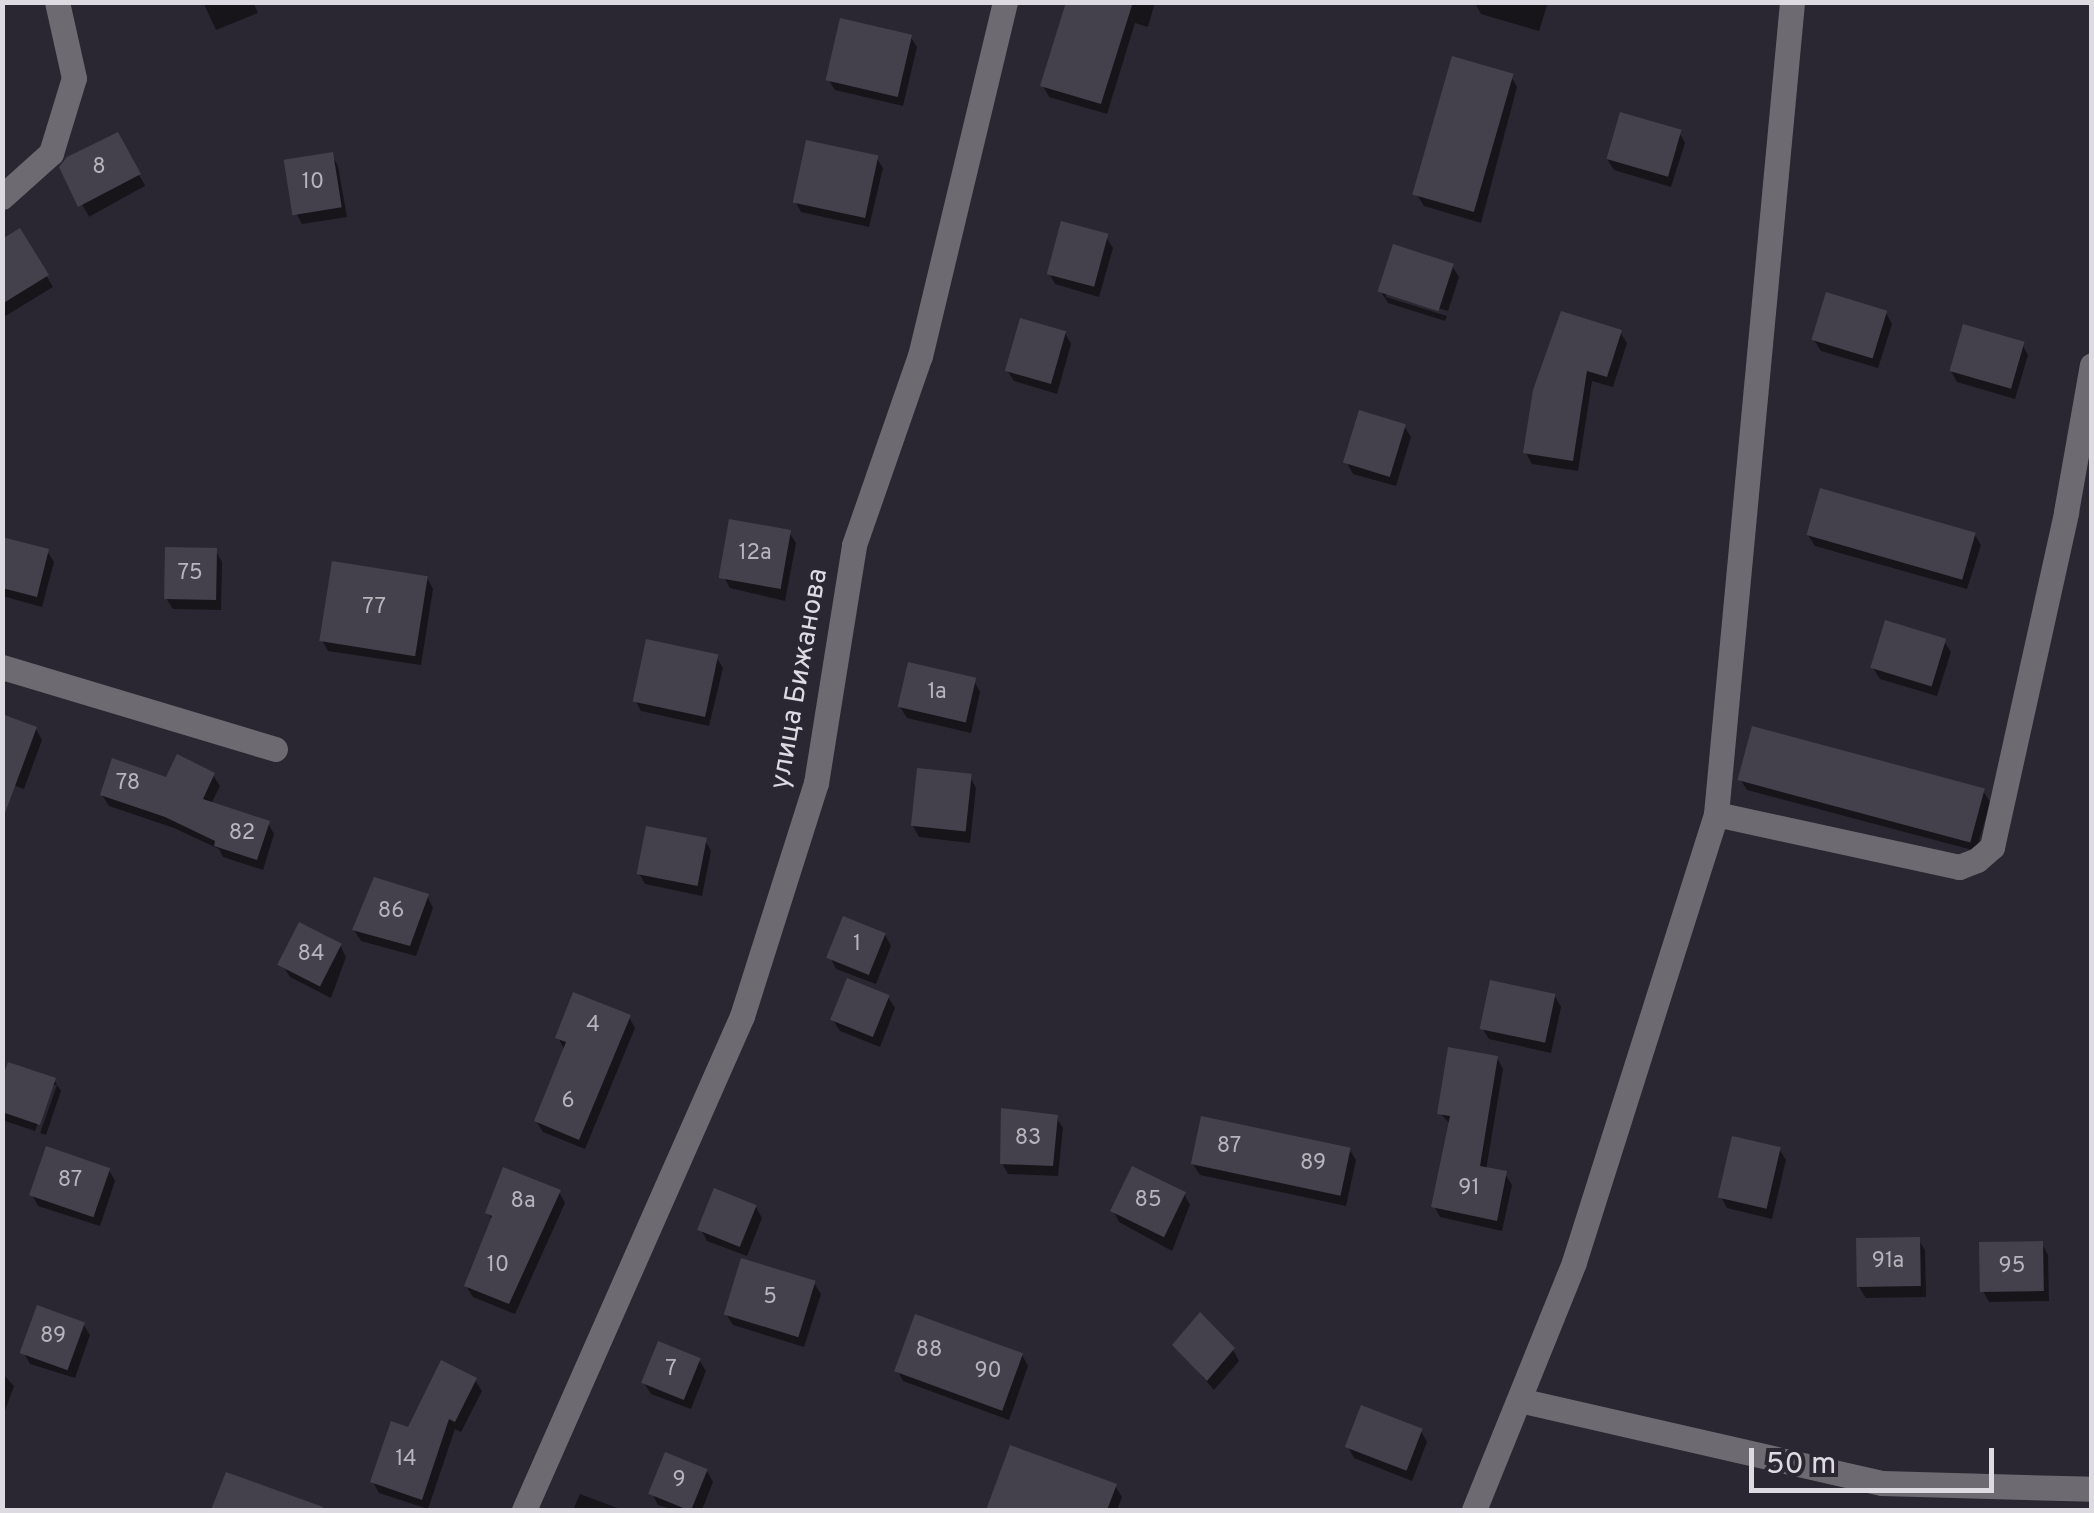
<!DOCTYPE html>
<meta charset="utf-8">
<style>
body{margin:0}
#map{position:relative;width:2094px;height:1513px;overflow:hidden;background:#2b2732;font-family:Overpass,sans-serif}
div>[style]{position:absolute}
.shadow>*{inset:0;background:#0007;transform-origin:0 0}
.building>*{inset:0;background:#44404c;transform-origin:0 0}
.minor>*{height:25px;margin:-12.5px;padding:0 12.5px;transform-origin:12.5px;border-radius:12.5px;background:#6d6b71}
span{translate:-50% -50%;white-space:nowrap;text-align:center;line-height:1.15;-webkit-text-stroke:8px #2b2732;paint-order:stroke}
.number-label{font-size:22px;color:#b7b4bc}
.number-label span{-webkit-text-stroke-width:0}
.street-label{font-size:28px;color:#dddae2}
.frame{position:absolute;inset:0;border:5px solid #dddae2;pointer-events:none}
.scale{position:absolute;left:1749px;top:1448px;width:245px;height:45px;box-sizing:border-box;border:5px solid #dddae2;border-top:0;padding-left:12px;font-size:30px;line-height:35px;white-space:nowrap;color:#dddae2;-webkit-text-stroke:8px #2b2732;paint-order:stroke}
</style>
<div id="map">
<div class="shadow">
<div style="clip-path:polygon(203px 2px,253px 2px,258px 13px,216px 30px)"></div>
<div style="clip-path:polygon(1066px 2px,1155px 2px,1148px 27px,1135px 23px,1107px 114px,1049px 97px,1043px 86px)"></div>
<div style="clip-path:polygon(1548px 2px,1539px 31px,1481px 14px,1475px 3px)"></div>
<div style="clip-path:polygon(910px 36px,917px 47px,903px 106px,835px 90px,828px 79px)"></div>
<div style="clip-path:polygon(1511px 76px,1517px 87px,1481px 223px,1424px 206px,1417px 195px)"></div>
<div style="clip-path:polygon(1679px 132px,1685px 143px,1671px 187px,1614px 170px,1607px 159px)"></div>
<div style="left:117px;top:135px;width:58px;height:64px;rotate:61deg"></div>
<div style="clip-path:polygon(332px 155px,338px 166px,347px 217px,302px 224px,296px 213px)"></div>
<div style="clip-path:polygon(876px 157px,883px 168px,869px 227px,801px 212px,795px 201px)"></div>
<div style="clip-path:polygon(20px 231px,53px 287px,2px 318px,2px 242px)"></div>
<div style="clip-path:polygon(1106px 237px,1113px 248px,1099px 297px,1055px 284px,1049px 273px)"></div>
<div style="clip-path:polygon(1452px 266px,1459px 277px,1448px 311px,1386px 292px,1386px 297px,1447px 316px,1445px 321px,1388px 303px,1381px 292px)"></div>
<div style="clip-path:polygon(1886px 313px,1892px 324px,1878px 368px,1821px 351px,1814px 340px)"></div>
<div style="clip-path:polygon(1620px 332px,1627px 343px,1613px 387px,1592px 381px,1578px 471px,1532px 464px,1526px 453px,1536px 391px)"></div>
<div style="clip-path:polygon(1065px 333px,1071px 344px,1057px 394px,1014px 381px,1007px 370px)"></div>
<div style="clip-path:polygon(2022px 344px,2028px 355px,2015px 399px,1957px 382px,1951px 371px)"></div>
<div style="clip-path:polygon(1404px 426px,1411px 437px,1396px 486px,1353px 474px,1347px 463px)"></div>
<div style="clip-path:polygon(789px 532px,796px 543px,785px 601px,730px 588px,724px 577px)"></div>
<div style="clip-path:polygon(1974px 534px,1981px 545px,1967px 589px,1815px 546px,1808px 535px)"></div>
<div style="clip-path:polygon(2px 539px,47px 551px,54px 562px,42px 607px,2px 596px)"></div>
<div style="clip-path:polygon(216px 551px,222px 562px,221px 610px,173px 609px,166px 598px)"></div>
<div style="clip-path:polygon(427px 578px,433px 589px,421px 665px,328px 651px,322px 640px)"></div>
<div style="clip-path:polygon(1944px 641px,1951px 652px,1937px 696px,1880px 679px,1873px 668px)"></div>
<div style="clip-path:polygon(716px 657px,723px 668px,709px 726px,641px 711px,635px 700px)"></div>
<div style="clip-path:polygon(974px 681px,980px 692px,971px 733px,907px 718px,900px 707px)"></div>
<div style="clip-path:polygon(36px 729px,42px 740px,24px 789px,2px 781px)"></div>
<div style="clip-path:polygon(213px 775px,220px 786px,211px 804px,268px 823px,274px 834px,263px 870px,223px 857px,219px 849px,174px 828px,109px 806px,102px 795px)"></div>
<div style="clip-path:polygon(970px 777px,976px 788px,970px 843px,919px 837px,913px 826px)"></div>
<div style="clip-path:polygon(1740px 779px,1983px 791px,1990px 802px,1976px 851px,1747px 790px)"></div>
<div style="clip-path:polygon(705px 840px,711px 851px,702px 896px,645px 884px,639px 873px)"></div>
<div style="clip-path:polygon(427px 896px,433px 908px,416px 956px,361px 941px,354px 930px)"></div>
<div style="clip-path:polygon(885px 935px,891px 946px,876px 984px,836px 969px,830px 957px)"></div>
<div style="clip-path:polygon(340px 945px,346px 957px,331px 998px,290px 977px,283px 966px)"></div>
<div style="clip-path:polygon(1555px 996px,1561px 1007px,1551px 1053px,1489px 1039px,1482px 1028px)"></div>
<div style="clip-path:polygon(888px 997px,895px 1008px,880px 1047px,840px 1031px,833px 1020px)"></div>
<div style="clip-path:polygon(629px 1017px,635px 1028px,585px 1149px,543px 1132px,536px 1121px,564px 1049px,558px 1037px)"></div>
<div style="clip-path:polygon(1497px 1058px,1503px 1069px,1486px 1170px,1505px 1174px,1512px 1185px,1502px 1231px,1440px 1217px,1434px 1206px,1451px 1125px,1440px 1113px)"></div>
<div style="clip-path:polygon(54px 1080px,61px 1091px,46px 1135px,40px 1133px,57px 1085px,51px 1085px,35px 1131px,2px 1120px,2px 1087px)"></div>
<div style="clip-path:polygon(1056px 1117px,1063px 1128px,1058px 1176px,1008px 1174px,1002px 1163px)"></div>
<div style="clip-path:polygon(1349px 1149px,1356px 1160px,1346px 1206px,1200px 1175px,1193px 1164px)"></div>
<div style="clip-path:polygon(1779px 1149px,1786px 1160px,1772px 1219px,1727px 1208px,1721px 1197px)"></div>
<div style="clip-path:polygon(109px 1170px,115px 1181px,100px 1226px,38px 1206px,32px 1195px)"></div>
<div style="clip-path:polygon(559px 1192px,565px 1203px,515px 1314px,473px 1297px,466px 1286px,493px 1222px,488px 1213px)"></div>
<div style="clip-path:polygon(1184px 1194px,1190px 1205px,1172px 1251px,1119px 1222px,1113px 1210px)"></div>
<div style="clip-path:polygon(756px 1207px,762px 1218px,747px 1256px,707px 1241px,701px 1230px)"></div>
<div style="clip-path:polygon(1918px 1239px,1925px 1250px,1926px 1297px,1866px 1298px,1859px 1287px)"></div>
<div style="clip-path:polygon(2042px 1244px,2048px 1255px,2049px 1301px,1989px 1302px,1983px 1291px)"></div>
<div style="clip-path:polygon(814px 1283px,821px 1294px,804px 1347px,733px 1325px,726px 1314px)"></div>
<div style="clip-path:polygon(83px 1324px,90px 1335px,75px 1378px,30px 1364px,24px 1353px)"></div>
<div style="clip-path:polygon(1175px 1345px,1233px 1350px,1239px 1361px,1214px 1390px)"></div>
<div style="clip-path:polygon(1022px 1355px,1028px 1366px,1009px 1420px,903px 1381px,897px 1370px)"></div>
<div style="clip-path:polygon(699px 1360px,706px 1371px,691px 1409px,651px 1394px,644px 1383px)"></div>
<div style="clip-path:polygon(2px 1373px,14px 1386px,2px 1419px)"></div>
<div style="clip-path:polygon(475px 1380px,482px 1391px,461px 1432px,455px 1429px,428px 1509px,379px 1493px,373px 1482px,409px 1430px)"></div>
<div style="clip-path:polygon(1421px 1431px,1427px 1442px,1412px 1481px,1354px 1458px,1348px 1447px)"></div>
<div style="clip-path:polygon(1011px 1449px,1115px 1486px,1122px 1497px,1117px 1510px,989px 1510px)"></div>
<div style="clip-path:polygon(707px 1471px,713px 1482px,702px 1510px,674px 1510px,658px 1505px,652px 1493px)"></div>
<div style="clip-path:polygon(580px 1494px,620px 1509px,621px 1510px,573px 1510px)"></div>
</div>
<div class="building">
<div style="clip-path:polygon(1066px 2px,1133px 2px,1101px 104px,1040px 86px)"></div>
<div style="left:840px;top:18px;width:74px;height:64px;rotate:13deg"></div>
<div style="left:1452px;top:56px;width:64px;height:144px;rotate:16deg"></div>
<div style="left:1620px;top:112px;width:64px;height:49px;rotate:16deg"></div>
<div style="clip-path:polygon(118px 132px,141px 174px,78px 207px,59px 167px,67px 157px)"></div>
<div style="left:806px;top:140px;width:74px;height:64px;rotate:12deg"></div>
<div style="left:333px;top:152px;width:56px;height:50px;rotate:81deg"></div>
<div style="left:1061px;top:221px;width:49px;height:55px;rotate:15deg"></div>
<div style="clip-path:polygon(20px 228px,49px 275px,2px 304px,2px 239px)"></div>
<div style="left:1393px;top:244px;width:64px;height:50px;rotate:18deg"></div>
<div style="left:1826px;top:292px;width:64px;height:50px;rotate:17deg"></div>
<div style="clip-path:polygon(1561px 311px,1622px 330px,1607px 377px,1587px 371px,1573px 461px,1523px 453px,1533px 390px)"></div>
<div style="left:1020px;top:318px;width:48px;height:55px;rotate:16deg"></div>
<div style="left:1963px;top:324px;width:64px;height:49px;rotate:16deg"></div>
<div style="left:1359px;top:410px;width:49px;height:55px;rotate:17deg"></div>
<div style="left:1820px;top:488px;width:162px;height:49px;rotate:16deg"></div>
<div style="left:729px;top:519px;width:63px;height:60px;rotate:10deg"></div>
<div style="clip-path:polygon(2px 537px,49px 549px,37px 597px,2px 588px)"></div>
<div style="left:165px;top:547px;width:52px;height:52px;rotate:1deg"></div>
<div style="left:332px;top:561px;width:97px;height:81px;rotate:9deg"></div>
<div style="left:1885px;top:620px;width:64px;height:50px;rotate:17deg"></div>
<div style="left:646px;top:639px;width:74px;height:64px;rotate:12deg"></div>
<div style="left:908px;top:662px;width:70px;height:46px;rotate:13deg"></div>
<div style="clip-path:polygon(2px 714px,37px 727px,5px 813px,2px 812px)"></div>
<div style="left:1752px;top:726px;width:241px;height:56px;rotate:15deg"></div>
<div style="clip-path:polygon(177px 754px,215px 773px,203px 799px,270px 821px,257px 860px,214px 846px,215px 841px,165px 817px,100px 795px,112px 758px,166px 777px)"></div>
<div style="left:917px;top:768px;width:55px;height:58px;rotate:6deg"></div>
<div style="left:646px;top:826px;width:62px;height:49px;rotate:11deg"></div>
<div style="clip-path:polygon(374px 877px,429px 894px,410px 946px,352px 930px)"></div>
<div style="left:843px;top:916px;width:46px;height:45px;rotate:22deg"></div>
<div style="left:299px;top:922px;width:48px;height:48px;rotate:27deg"></div>
<div style="left:847px;top:978px;width:46px;height:45px;rotate:22deg"></div>
<div style="left:1490px;top:980px;width:67px;height:50px;rotate:12deg"></div>
<div style="clip-path:polygon(573px 992px,631px 1015px,579px 1140px,534px 1121px,566px 1042px,555px 1038px)"></div>
<div style="clip-path:polygon(1448px 1047px,1498px 1056px,1480px 1166px,1507px 1171px,1497px 1221px,1431px 1207px,1450px 1116px,1437px 1114px)"></div>
<div style="clip-path:polygon(8px 1062px,56px 1078px,40px 1125px,2px 1112px,2px 1079px)"></div>
<div style="clip-path:polygon(1001px 1108px,1058px 1115px,1053px 1166px,1000px 1164px)"></div>
<div style="left:1201px;top:1116px;width:153px;height:49px;rotate:12deg"></div>
<div style="left:1732px;top:1136px;width:50px;height:63px;rotate:13deg"></div>
<div style="left:46px;top:1146px;width:68px;height:52px;rotate:19deg"></div>
<div style="left:1132px;top:1166px;width:60px;height:50px;rotate:26deg"></div>
<div style="clip-path:polygon(503px 1167px,561px 1190px,509px 1304px,464px 1286px,492px 1216px,485px 1213px)"></div>
<div style="left:714px;top:1188px;width:46px;height:45px;rotate:22deg"></div>
<div style="left:1920px;top:1237px;width:49px;height:64px;rotate:89deg"></div>
<div style="left:2043px;top:1241px;width:50px;height:64px;rotate:89deg"></div>
<div style="left:741px;top:1258px;width:78px;height:59px;rotate:17deg"></div>
<div style="left:37px;top:1305px;width:51px;height:51px;rotate:20deg"></div>
<div style="clip-path:polygon(1200px 1312px,1235px 1348px,1207px 1381px,1172px 1345px)"></div>
<div style="left:915px;top:1314px;width:115px;height:61px;rotate:20deg"></div>
<div style="left:658px;top:1341px;width:46px;height:45px;rotate:22deg"></div>
<div style="clip-path:polygon(441px 1360px,477px 1378px,455px 1422px,449px 1419px,422px 1500px,370px 1482px,391px 1421px,408px 1427px)"></div>
<div style="left:1361px;top:1405px;width:66px;height:45px;rotate:21deg"></div>
<div style="clip-path:polygon(1010px 1445px,1117px 1484px,1107px 1510px,986px 1510px)"></div>
<div style="left:665px;top:1452px;width:46px;height:45px;rotate:22deg"></div>
<div style="clip-path:polygon(226px 1472px,323px 1507px,322px 1510px,211px 1510px)"></div>
</div>
<div class="minor">
<div style="left:2px;top:197px;width:66px;rotate:-41.9deg"></div>
<div style="left:51px;top:153px;width:78px;rotate:-73deg"></div>
<div style="left:74px;top:78px;width:78px;rotate:-102.6deg"></div>
<div style="left:2px;top:667px;width:285px;rotate:16.7deg"></div>
<div style="left:1716px;top:814px;width:249px;rotate:12.3deg"></div>
<div style="left:1959px;top:867px;width:19px;rotate:-21deg"></div>
<div style="left:1977px;top:860px;width:20px;rotate:-41deg"></div>
<div style="left:1992px;top:847px;width:343px;rotate:-77.5deg"></div>
<div style="left:2066px;top:512px;width:149px;rotate:-80deg"></div>
<div style="left:1519px;top:1400px;width:372px;rotate:12.9deg"></div>
<div style="left:1882px;top:1483px;width:210px;rotate:1.6deg"></div>
<div style="left:524px;top:1510px;width:540px;rotate:-66.19deg"></div>
<div style="left:742px;top:1016px;width:244px;rotate:-72.4deg"></div>
<div style="left:816px;top:783px;width:241px;rotate:-80.9deg"></div>
<div style="left:854px;top:545px;width:200px;rotate:-70.8deg"></div>
<div style="left:920px;top:356px;width:364px;rotate:-76.5deg"></div>
<div style="left:1474px;top:1510px;width:267px;rotate:-68deg"></div>
<div style="left:1574px;top:1262px;width:470px;rotate:-72.4deg"></div>
<div style="left:1716px;top:814px;width:816px;rotate:-84.65deg"></div>
</div>
<div class="number-label">
<span style="left:99px;top:168px">8</span>
<span style="left:313px;top:183px">10</span>
<span style="left:755px;top:554px">12а</span>
<span style="left:190px;top:574px">75</span>
<span style="left:374px;top:608px">77</span>
<span style="left:937px;top:693px">1а</span>
<span style="left:128px;top:784px">78</span>
<span style="left:242px;top:834px">82</span>
<span style="left:391px;top:912px">86</span>
<span style="left:857px;top:945px">1</span>
<span style="left:311px;top:955px">84</span>
<span style="left:593px;top:1026px">4</span>
<span style="left:568px;top:1102px">6</span>
<span style="left:1028px;top:1139px">83</span>
<span style="left:1229px;top:1147px">87</span>
<span style="left:1313px;top:1164px">89</span>
<span style="left:70px;top:1181px">87</span>
<span style="left:1469px;top:1189px">91</span>
<span style="left:1148px;top:1201px">85</span>
<span style="left:523px;top:1202px">8а</span>
<span style="left:1888px;top:1262px">91а</span>
<span style="left:498px;top:1266px">10</span>
<span style="left:2012px;top:1267px">95</span>
<span style="left:770px;top:1298px">5</span>
<span style="left:53px;top:1337px">89</span>
<span style="left:929px;top:1351px">88</span>
<span style="left:671px;top:1370px">7</span>
<span style="left:988px;top:1372px">90</span>
<span style="left:406px;top:1460px">14</span>
<span style="left:679px;top:1481px">9</span>
</div>
<div class="street-label">
<span style="left:800px;top:679px;rotate:-80deg">улица Бижанова</span>
</div>
<div class="frame"></div>
<div class="scale">50 m</div>
</div>
